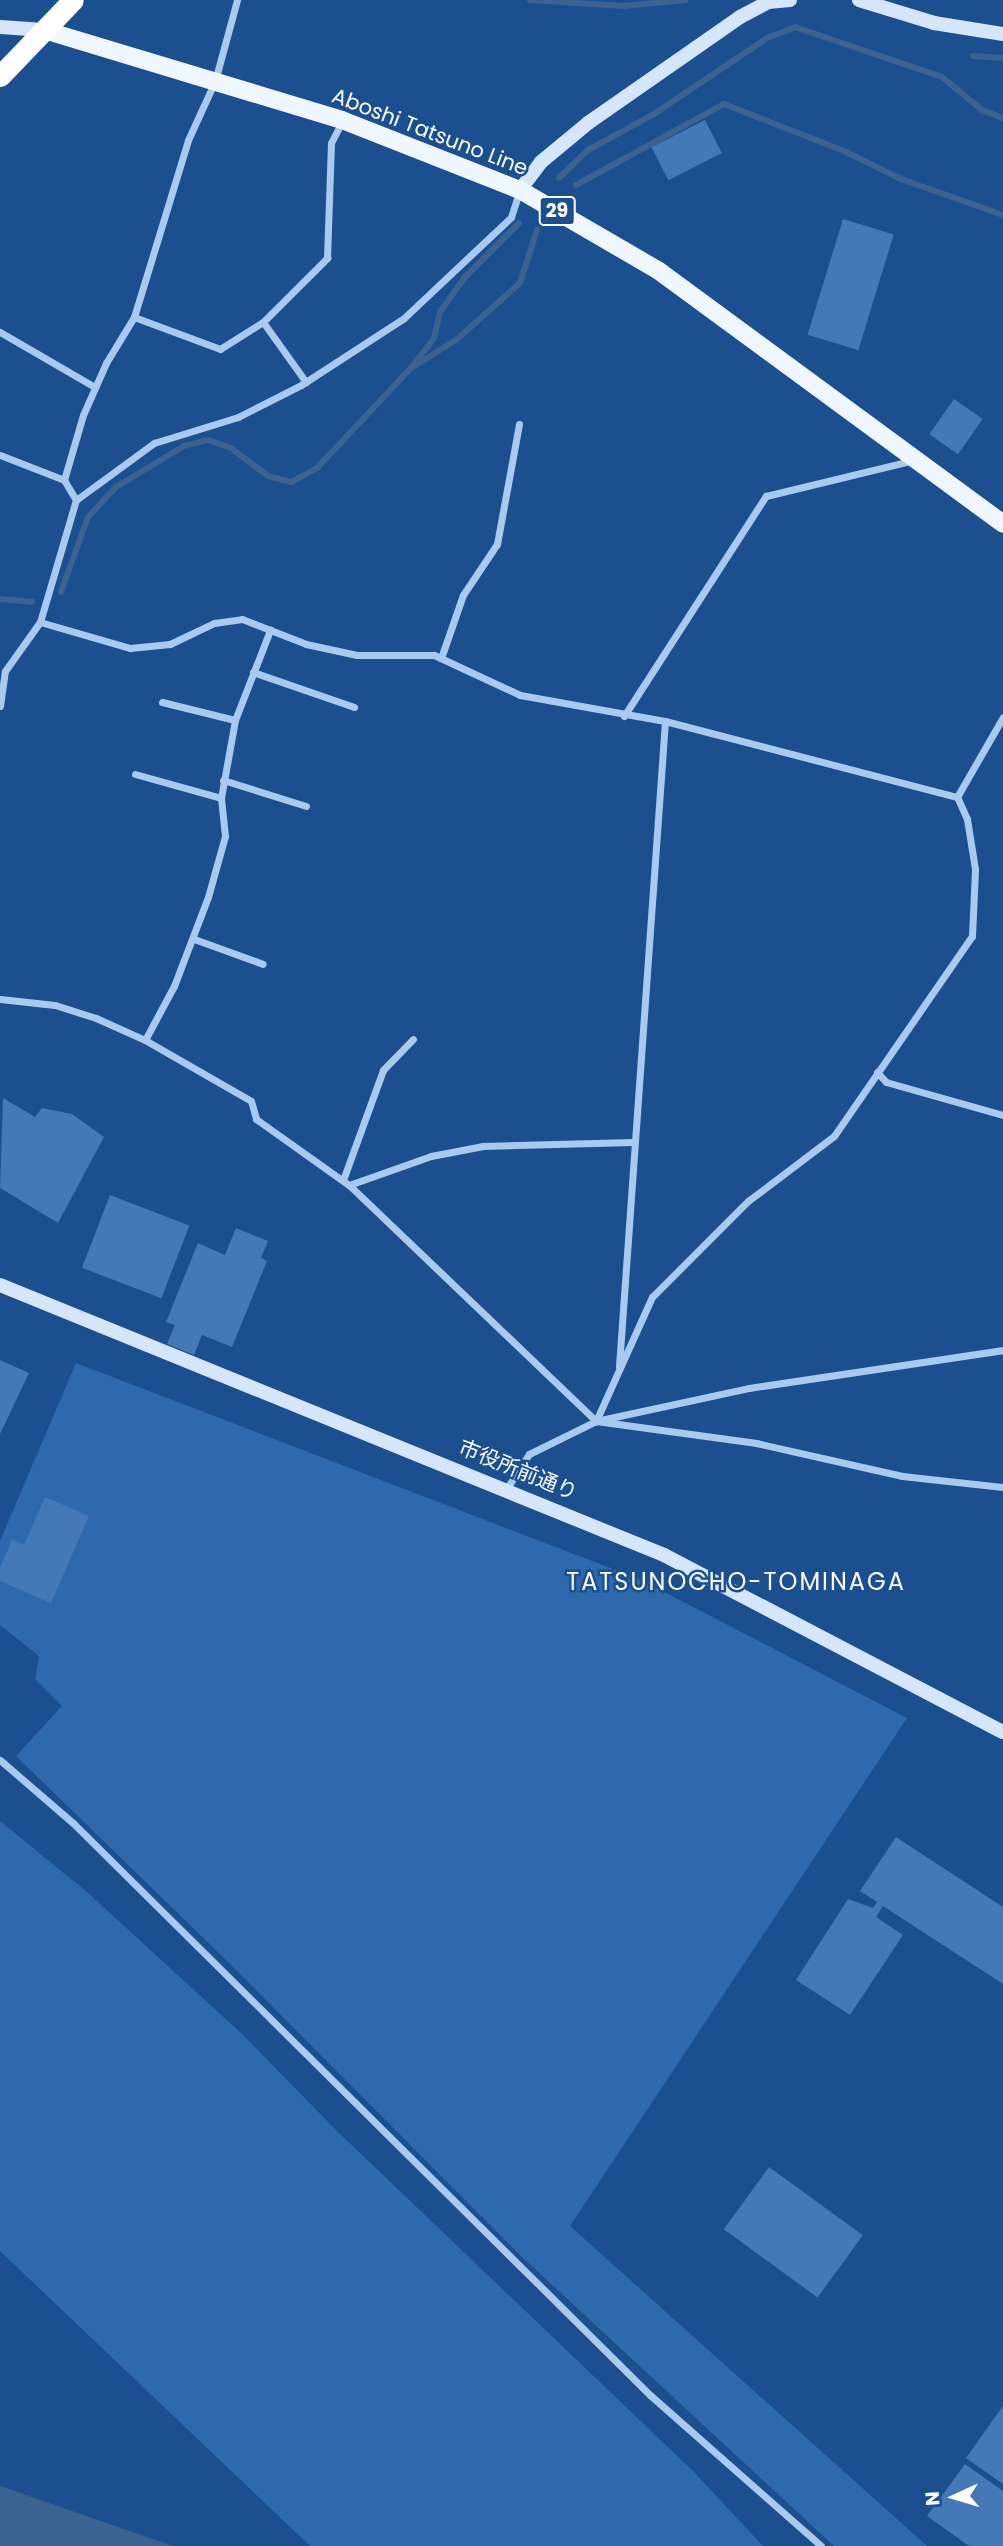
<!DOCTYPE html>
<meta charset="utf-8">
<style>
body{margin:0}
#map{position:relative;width:1003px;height:2546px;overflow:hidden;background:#1b4f8f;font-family:Poppins,"Noto Sans JP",sans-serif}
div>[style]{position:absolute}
.green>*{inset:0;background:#2e69ad}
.water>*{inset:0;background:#3c6290}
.stream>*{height:6px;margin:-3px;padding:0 3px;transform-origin:3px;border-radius:3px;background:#3c6290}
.building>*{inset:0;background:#4478b7;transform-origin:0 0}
.street>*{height:7px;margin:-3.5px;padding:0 3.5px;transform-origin:3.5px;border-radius:3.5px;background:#a9c9ee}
.secondary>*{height:14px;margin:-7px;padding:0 7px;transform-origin:7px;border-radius:7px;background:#d6e6fa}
.primary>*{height:18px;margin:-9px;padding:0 9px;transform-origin:9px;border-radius:9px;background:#f0f6ff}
.highway>*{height:21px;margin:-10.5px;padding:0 10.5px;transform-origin:10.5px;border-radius:10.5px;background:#fff}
span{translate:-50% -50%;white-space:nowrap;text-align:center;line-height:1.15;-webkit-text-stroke:5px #1b4f8f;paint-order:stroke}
.shield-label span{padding:2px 5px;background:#1b4f8f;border:2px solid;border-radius:5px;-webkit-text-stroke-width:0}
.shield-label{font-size:19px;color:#fff;font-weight:700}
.street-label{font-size:21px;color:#fff}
.quarter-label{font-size:24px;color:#fff;letter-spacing:2px}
.north{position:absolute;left:919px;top:2462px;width:70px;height:70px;-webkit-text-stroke:5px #1b4f8f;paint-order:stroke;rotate:266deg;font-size:19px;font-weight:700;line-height:28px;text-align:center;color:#fff}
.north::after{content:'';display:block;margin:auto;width:24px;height:32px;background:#fff;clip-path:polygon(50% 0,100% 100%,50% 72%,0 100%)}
</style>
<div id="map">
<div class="green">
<div style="clip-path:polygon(76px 1363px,639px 1579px,907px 1718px,570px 2226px,927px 2546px,834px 2546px,522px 2257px,227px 1961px,16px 1756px,62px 1706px,35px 1679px,39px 1656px,0 1625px,0 1541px)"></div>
<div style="clip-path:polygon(0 1821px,87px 1892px,241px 2033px,338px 2132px,694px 2472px,763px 2546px,310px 2546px,0 2251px)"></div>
</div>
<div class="water">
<div style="clip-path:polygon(0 2486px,173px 2546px,0 2546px)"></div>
</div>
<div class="stream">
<div style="left:530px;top:0;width:93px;rotate:3.7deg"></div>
<div style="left:623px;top:6px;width:63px;rotate:-5.4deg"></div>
<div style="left:973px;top:56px;width:30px;rotate:4deg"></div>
<div style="left:559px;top:178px;width:40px;rotate:-44deg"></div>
<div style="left:588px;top:150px;width:75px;rotate:-28.6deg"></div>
<div style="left:654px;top:114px;width:136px;rotate:-33.9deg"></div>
<div style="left:767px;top:38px;width:30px;rotate:-21deg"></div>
<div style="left:795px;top:27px;width:155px;rotate:18.8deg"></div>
<div style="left:942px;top:77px;width:52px;rotate:39.5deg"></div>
<div style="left:982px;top:110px;width:22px;rotate:21deg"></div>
<div style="left:576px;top:185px;width:169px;rotate:-28.7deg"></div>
<div style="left:724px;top:104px;width:129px;rotate:21.4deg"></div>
<div style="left:844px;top:151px;width:64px;rotate:26.2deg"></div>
<div style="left:901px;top:179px;width:108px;rotate:19.4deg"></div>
<div style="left:414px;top:364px;width:33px;rotate:-52deg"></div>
<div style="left:434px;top:338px;width:27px;rotate:-77deg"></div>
<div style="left:440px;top:312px;width:43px;rotate:-54.5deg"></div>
<div style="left:465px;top:277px;width:76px;rotate:-45deg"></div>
<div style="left:61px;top:592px;width:80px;rotate:-70.2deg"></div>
<div style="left:88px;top:517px;width:41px;rotate:-47deg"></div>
<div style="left:116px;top:487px;width:79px;rotate:-31.1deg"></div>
<div style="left:184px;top:446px;width:25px;rotate:-14deg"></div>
<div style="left:208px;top:440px;width:24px;rotate:19deg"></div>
<div style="left:231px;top:448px;width:46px;rotate:37.1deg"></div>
<div style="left:268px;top:476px;width:24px;rotate:15deg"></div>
<div style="left:291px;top:482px;width:30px;rotate:-28deg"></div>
<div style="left:317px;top:468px;width:137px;rotate:-46.8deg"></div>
<div style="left:411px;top:368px;width:53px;rotate:-31.9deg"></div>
<div style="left:456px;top:340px;width:86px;rotate:-41.7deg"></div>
<div style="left:520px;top:283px;width:56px;rotate:-72.2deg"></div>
<div style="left:0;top:599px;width:32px;rotate:5deg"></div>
</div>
<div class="building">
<div style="left:705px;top:120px;width:37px;height:60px;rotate:63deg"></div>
<div style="left:843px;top:219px;width:53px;height:121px;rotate:17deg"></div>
<div style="left:954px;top:399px;width:35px;height:43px;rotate:35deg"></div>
<div style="clip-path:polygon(3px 1098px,35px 1117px,42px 1108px,72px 1114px,104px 1137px,58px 1223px,0 1188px)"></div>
<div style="left:110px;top:1195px;width:85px;height:78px;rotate:21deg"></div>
<div style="clip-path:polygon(236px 1228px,268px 1241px,261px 1258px,267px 1261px,232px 1347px,202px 1335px,194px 1355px,167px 1344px,175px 1325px,166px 1322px,198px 1243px,225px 1255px)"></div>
<div style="clip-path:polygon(0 1360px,29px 1373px,0 1434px)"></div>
<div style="clip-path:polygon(45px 1497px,89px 1516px,51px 1603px,0 1581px,0 1568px,12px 1540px,24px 1545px)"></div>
<div style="clip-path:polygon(896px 1837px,1003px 1907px,1003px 1984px,883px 1906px,876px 1917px,903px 1935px,850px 2015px,796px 1980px,848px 1899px,873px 1908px,877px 1902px,860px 1891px)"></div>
<div style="left:769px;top:2167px;width:116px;height:77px;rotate:36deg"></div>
<div style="clip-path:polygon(1003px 2406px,1003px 2484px,966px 2458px)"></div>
<div style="clip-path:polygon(965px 2464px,1003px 2491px,1003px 2546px,969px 2546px,927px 2516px)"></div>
</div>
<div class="street">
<div style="left:134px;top:317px;width:92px;rotate:20.4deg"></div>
<div style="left:220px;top:349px;width:51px;rotate:-32.1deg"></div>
<div style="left:263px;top:322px;width:91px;rotate:-45deg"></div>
<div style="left:327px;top:258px;width:115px;rotate:-88deg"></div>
<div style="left:331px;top:143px;width:25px;rotate:-63deg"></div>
<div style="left:263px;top:322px;width:74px;rotate:54.4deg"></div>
<div style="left:0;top:332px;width:110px;rotate:30.1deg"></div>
<div style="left:0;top:455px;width:69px;rotate:21.3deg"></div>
<div style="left:76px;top:500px;width:23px;rotate:-121deg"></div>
<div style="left:64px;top:480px;width:68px;rotate:-73.7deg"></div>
<div style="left:83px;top:415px;width:57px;rotate:-66.1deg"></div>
<div style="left:106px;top:363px;width:54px;rotate:-58.7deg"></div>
<div style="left:134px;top:317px;width:185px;rotate:-73deg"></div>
<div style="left:188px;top:140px;width:65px;rotate:-65.4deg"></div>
<div style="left:215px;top:81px;width:84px;rotate:-74.8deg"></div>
<div style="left:40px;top:622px;width:94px;rotate:16.1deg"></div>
<div style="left:130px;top:648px;width:40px;rotate:-5.7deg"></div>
<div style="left:170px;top:644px;width:49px;rotate:-25.5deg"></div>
<div style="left:214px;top:623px;width:28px;rotate:-8deg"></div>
<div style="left:242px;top:619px;width:69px;rotate:21.3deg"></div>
<div style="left:306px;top:644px;width:52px;rotate:12.2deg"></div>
<div style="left:357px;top:655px;width:77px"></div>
<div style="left:434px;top:655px;width:95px;rotate:24.9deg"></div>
<div style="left:520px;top:695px;width:147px;rotate:10.2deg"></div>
<div style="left:665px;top:721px;width:647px;rotate:94.08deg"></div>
<div style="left:441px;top:658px;width:67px;rotate:-70.8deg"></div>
<div style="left:463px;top:595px;width:61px;rotate:-56.3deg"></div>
<div style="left:497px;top:544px;width:122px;rotate:-79.6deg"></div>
<div style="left:253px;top:672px;width:107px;rotate:19.1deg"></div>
<div style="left:162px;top:702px;width:75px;rotate:13.9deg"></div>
<div style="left:0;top:706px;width:35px;rotate:-82deg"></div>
<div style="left:5px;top:671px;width:60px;rotate:-54.5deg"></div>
<div style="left:40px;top:622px;width:127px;rotate:-73.6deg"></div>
<div style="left:76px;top:500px;width:97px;rotate:-36.2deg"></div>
<div style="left:154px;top:443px;width:88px;rotate:-17.2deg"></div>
<div style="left:238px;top:417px;width:71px;rotate:-26.9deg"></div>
<div style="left:301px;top:385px;width:123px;rotate:-33deg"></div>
<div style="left:404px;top:318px;width:147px;rotate:-43.3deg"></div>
<div style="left:511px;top:217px;width:28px;rotate:-72deg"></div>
<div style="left:624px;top:716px;width:262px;rotate:-57.2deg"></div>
<div style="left:766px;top:496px;width:149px;rotate:-13.6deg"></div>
<div style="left:665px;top:721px;width:302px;rotate:14.6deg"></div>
<div style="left:135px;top:774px;width:89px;rotate:15.6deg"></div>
<div style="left:223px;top:780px;width:87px;rotate:17.4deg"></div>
<div style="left:194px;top:939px;width:73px;rotate:19.9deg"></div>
<div style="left:0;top:999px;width:55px;rotate:6.2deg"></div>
<div style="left:55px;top:1005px;width:43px;rotate:17.6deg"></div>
<div style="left:96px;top:1018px;width:54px;rotate:24.2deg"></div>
<div style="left:145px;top:1040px;width:122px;rotate:29.9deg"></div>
<div style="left:251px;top:1101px;width:19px;rotate:74deg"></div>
<div style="left:256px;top:1119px;width:114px;rotate:35.4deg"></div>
<div style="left:349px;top:1185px;width:342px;rotate:43.7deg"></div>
<div style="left:596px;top:1421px;width:162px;rotate:7.8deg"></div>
<div style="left:756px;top:1443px;width:150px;rotate:12.7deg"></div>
<div style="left:902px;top:1476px;width:102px;rotate:6.2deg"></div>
<div style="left:145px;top:1040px;width:61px;rotate:-61.8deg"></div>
<div style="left:174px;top:986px;width:95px;rotate:-69.1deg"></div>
<div style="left:208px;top:897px;width:63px;rotate:-74.4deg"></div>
<div style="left:225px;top:836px;width:38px;rotate:-96deg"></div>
<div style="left:221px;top:798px;width:79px;rotate:-79.8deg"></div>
<div style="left:235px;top:720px;width:97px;rotate:-68.7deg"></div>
<div style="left:877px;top:1072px;width:13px;rotate:48deg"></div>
<div style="left:886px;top:1082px;width:122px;rotate:15.8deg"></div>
<div style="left:343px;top:1180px;width:117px;rotate:-70deg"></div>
<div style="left:383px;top:1070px;width:43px;rotate:-45.9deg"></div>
<div style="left:349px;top:1185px;width:87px;rotate:-19.5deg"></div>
<div style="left:431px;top:1156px;width:53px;rotate:-10.9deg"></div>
<div style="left:483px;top:1146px;width:150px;rotate:-1.5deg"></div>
<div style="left:596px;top:1421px;width:136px;rotate:-65.7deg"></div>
<div style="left:652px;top:1297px;width:136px;rotate:-45deg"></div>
<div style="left:748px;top:1201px;width:108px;rotate:-37.1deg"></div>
<div style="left:834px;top:1136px;width:243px;rotate:-55.4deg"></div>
<div style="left:972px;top:936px;width:67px;rotate:-87.4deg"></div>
<div style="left:975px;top:869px;width:51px;rotate:-99.1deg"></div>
<div style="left:967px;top:819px;width:24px;rotate:-114deg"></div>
<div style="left:957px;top:797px;width:92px;rotate:-60.1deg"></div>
<div style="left:507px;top:1488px;width:40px;rotate:-57.1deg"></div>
<div style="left:529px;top:1454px;width:75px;rotate:-26.2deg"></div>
<div style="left:596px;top:1421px;width:157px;rotate:-12.2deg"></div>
<div style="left:749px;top:1388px;width:257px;rotate:-8.5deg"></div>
<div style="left:0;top:1760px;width:96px;rotate:40.8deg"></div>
<div style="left:73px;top:1823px;width:812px;rotate:44.75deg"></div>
<div style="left:650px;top:2395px;width:228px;rotate:41.4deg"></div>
</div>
<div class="secondary">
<div style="left:859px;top:0;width:78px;rotate:17deg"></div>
<div style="left:934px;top:23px;width:70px;rotate:9.1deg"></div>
<div style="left:0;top:27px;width:44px;rotate:3.9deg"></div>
<div style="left:520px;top:190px;width:35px;rotate:-53deg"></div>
<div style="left:541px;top:162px;width:61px;rotate:-39.7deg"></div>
<div style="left:588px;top:123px;width:185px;rotate:-34.9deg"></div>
<div style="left:740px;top:17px;width:32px;rotate:-28deg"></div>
<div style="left:768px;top:2px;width:22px;rotate:-5deg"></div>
<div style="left:0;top:1285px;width:717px;rotate:22.13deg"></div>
<div style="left:664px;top:1555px;width:382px;rotate:27.6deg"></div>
</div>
<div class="primary">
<div style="left:44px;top:30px;width:311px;rotate:16.8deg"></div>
<div style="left:342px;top:120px;width:191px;rotate:21.5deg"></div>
<div style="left:520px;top:190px;width:161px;rotate:30.2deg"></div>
<div style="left:659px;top:271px;width:427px;rotate:36.3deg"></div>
</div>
<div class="highway">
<div style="left:0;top:76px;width:105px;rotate:-46.2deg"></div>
</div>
<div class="shield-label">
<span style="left:557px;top:211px">29</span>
</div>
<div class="street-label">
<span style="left:430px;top:132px;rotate:21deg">Aboshi Tatsuno Line</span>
<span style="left:518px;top:1470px;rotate:22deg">市役所前通り</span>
</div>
<div class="quarter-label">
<span style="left:736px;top:1582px">TATSUNOCHO-TOMINAGA</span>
</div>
<div class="north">N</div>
</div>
